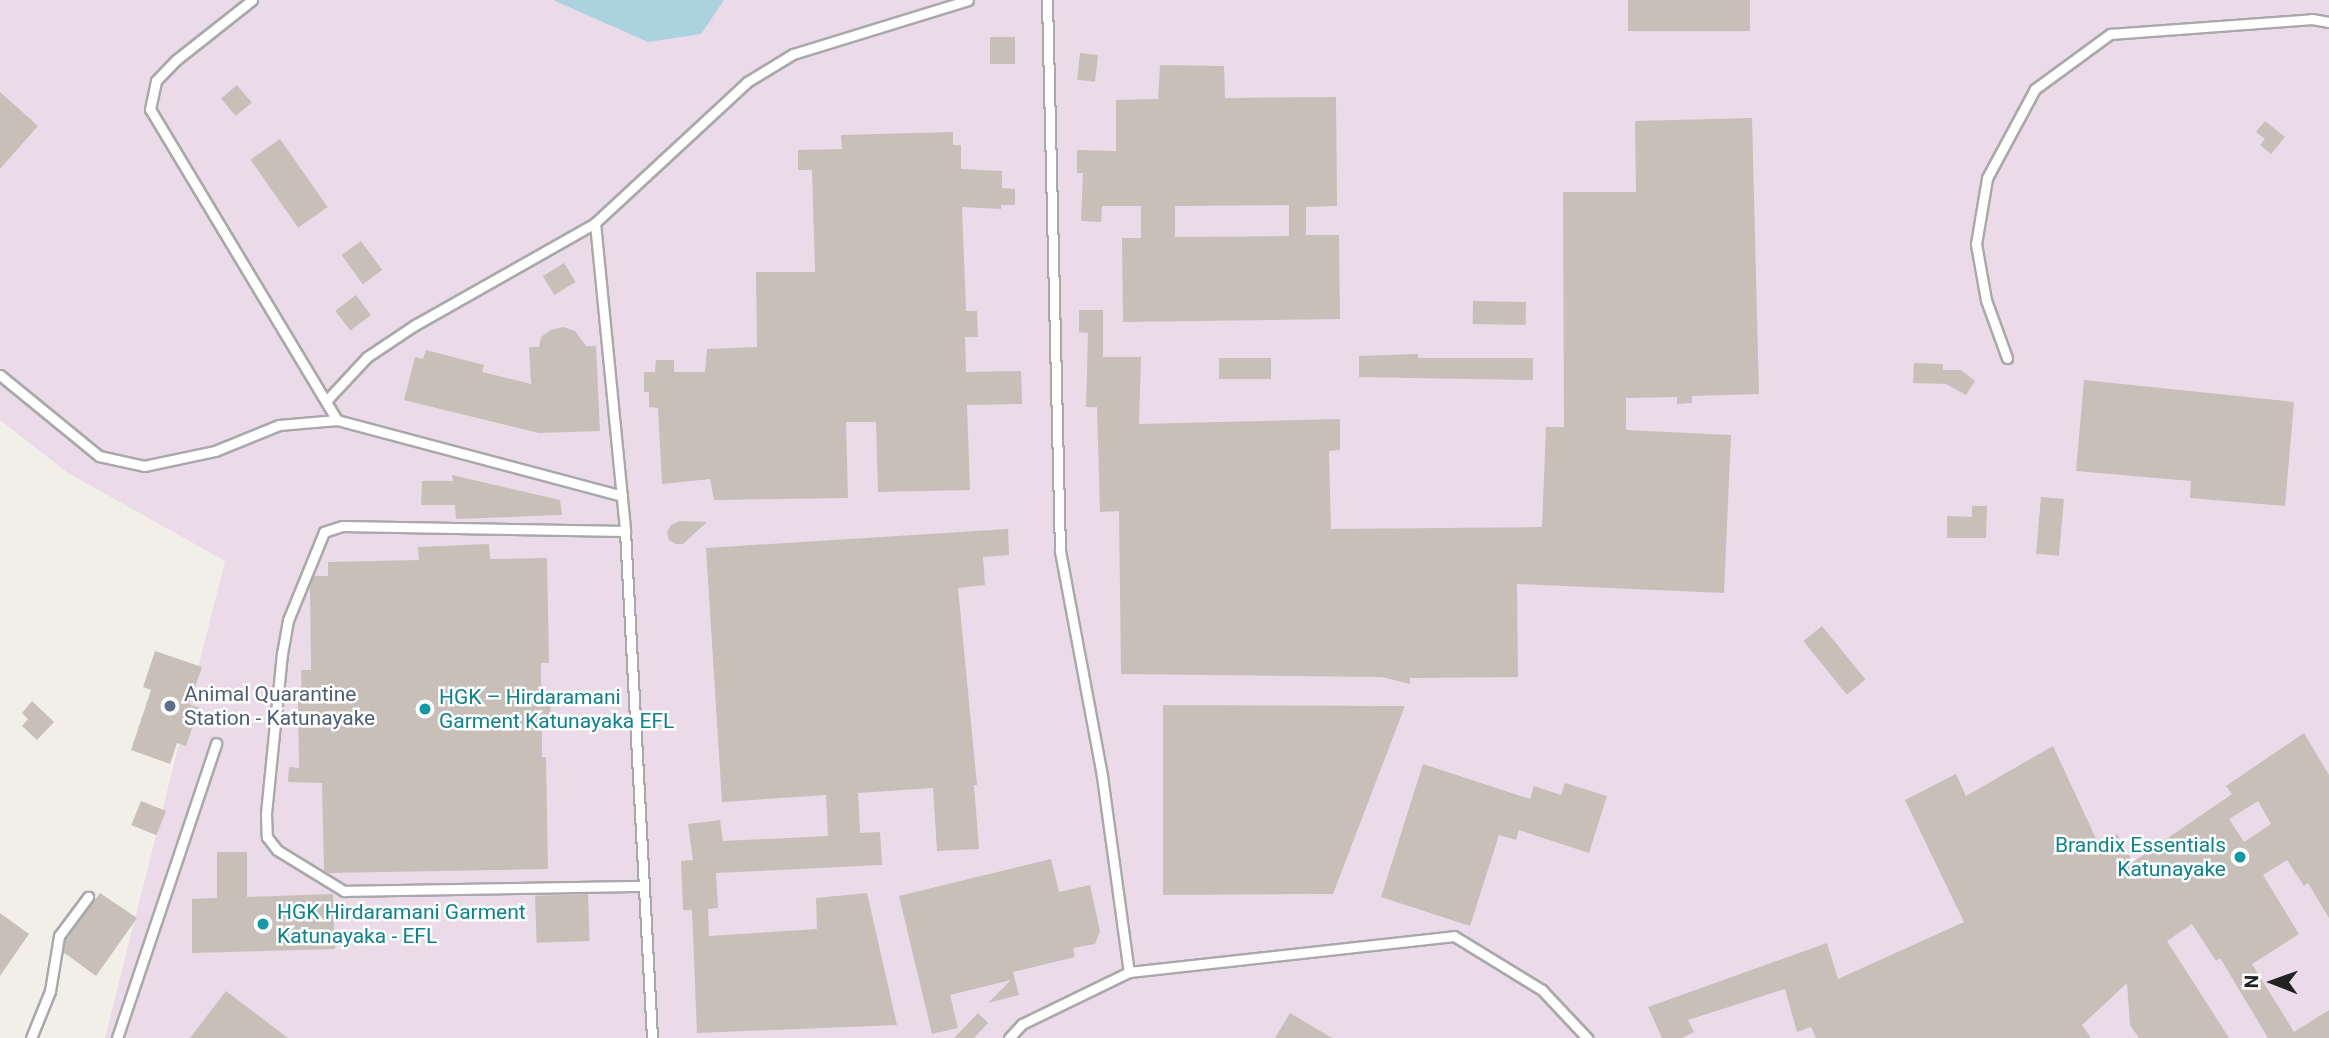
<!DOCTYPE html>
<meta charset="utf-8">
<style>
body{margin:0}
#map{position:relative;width:2329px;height:1038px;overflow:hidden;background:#f2efe9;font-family:Roboto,sans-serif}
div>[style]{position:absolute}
.industrial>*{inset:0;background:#ebdbe8}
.water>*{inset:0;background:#aad3df}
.building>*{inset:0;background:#c7bfb8;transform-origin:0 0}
.roads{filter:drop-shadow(2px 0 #a9a9a9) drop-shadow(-2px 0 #a9a9a9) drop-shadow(0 2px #a9a9a9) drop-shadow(0 -2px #a9a9a9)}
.lane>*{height:9px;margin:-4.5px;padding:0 4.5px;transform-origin:4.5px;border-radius:4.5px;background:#fff}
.dots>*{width:19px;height:19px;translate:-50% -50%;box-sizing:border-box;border:4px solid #fff;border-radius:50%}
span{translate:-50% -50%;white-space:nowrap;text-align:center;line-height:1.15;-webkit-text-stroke:5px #fff;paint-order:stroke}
.service-label{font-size:21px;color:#4e5e75}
.left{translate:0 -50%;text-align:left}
.culture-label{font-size:21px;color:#0d838f}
.right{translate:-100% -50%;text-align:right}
.north{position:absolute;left:2238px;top:947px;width:70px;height:70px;-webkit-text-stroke:5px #fff;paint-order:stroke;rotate:271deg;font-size:19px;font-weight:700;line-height:28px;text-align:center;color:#222}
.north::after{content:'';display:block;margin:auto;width:24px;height:32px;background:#222;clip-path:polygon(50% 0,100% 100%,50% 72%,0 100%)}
</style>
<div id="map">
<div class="industrial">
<div style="clip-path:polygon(0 0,2329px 0,2329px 1038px,105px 1038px,225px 561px,68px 473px,0 420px)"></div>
</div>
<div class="water">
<div style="clip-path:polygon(553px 0,724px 0,701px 34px,648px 42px)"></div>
</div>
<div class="building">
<div style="left:1628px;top:0;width:122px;height:31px"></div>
<div style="left:990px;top:37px;width:25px;height:27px"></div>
<div style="left:1080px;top:53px;width:18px;height:27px;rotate:6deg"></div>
<div style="clip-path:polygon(evenodd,1160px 65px,1224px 66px,1225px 98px,1336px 97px,1337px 206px,1306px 207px,1306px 235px,1339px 235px,1340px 319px,1123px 322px,1122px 238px,1141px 238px,1141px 206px,1102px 206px,1101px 222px,1081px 221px,1083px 173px,1077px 173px,1077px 150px,1116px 151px,1116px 100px,1158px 99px,1160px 65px,1289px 205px,1289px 236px,1175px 237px,1175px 206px,1289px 205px)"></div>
<div style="left:237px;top:85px;width:23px;height:21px;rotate:50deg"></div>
<div style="clip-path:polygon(0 92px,38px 126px,0 169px)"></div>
<div style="clip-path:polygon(1752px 118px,1759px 394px,1692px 396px,1692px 403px,1677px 404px,1677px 397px,1626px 398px,1626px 430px,1731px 435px,1724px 593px,1517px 584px,1518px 677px,1410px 678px,1410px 684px,1382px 677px,1121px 674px,1119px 511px,1100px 512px,1097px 407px,1086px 407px,1088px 333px,1079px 332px,1079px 310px,1103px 310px,1103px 357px,1141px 357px,1139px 424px,1340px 419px,1340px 450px,1329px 451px,1331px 529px,1542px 527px,1546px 427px,1564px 427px,1563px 192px,1636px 192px,1635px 121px)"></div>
<div style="clip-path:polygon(2265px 121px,2285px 137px,2271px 154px,2260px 145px,2265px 139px,2256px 132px)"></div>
<div style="clip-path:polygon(953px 132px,953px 145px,961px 145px,961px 169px,1002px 171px,1002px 188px,1015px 189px,1015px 205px,1001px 205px,1001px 209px,962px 207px,966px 311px,977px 311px,978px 337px,965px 337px,966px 372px,1021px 371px,1022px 404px,967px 405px,970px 490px,878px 492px,876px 422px,846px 422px,848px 498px,714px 500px,710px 479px,662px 484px,658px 408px,649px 407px,649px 392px,644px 392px,644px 372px,655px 372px,656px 360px,674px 360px,674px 372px,705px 372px,707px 349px,757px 347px,756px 272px,815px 272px,812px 170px,798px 170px,798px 150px,842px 149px,841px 135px)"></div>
<div style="left:280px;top:139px;width:83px;height:36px;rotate:55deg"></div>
<div style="left:361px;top:241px;width:36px;height:24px;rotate:54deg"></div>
<div style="left:564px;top:263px;width:22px;height:25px;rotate:58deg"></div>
<div style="left:356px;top:295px;width:25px;height:26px;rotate:53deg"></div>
<div style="left:1473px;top:301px;width:53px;height:23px;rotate:1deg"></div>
<div style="clip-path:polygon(563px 327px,575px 331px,586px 346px,596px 346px,600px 431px,539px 433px,404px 400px,415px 357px,423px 359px,426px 350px,484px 365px,482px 372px,531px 384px,529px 347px,539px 347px,541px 337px,551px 330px)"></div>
<div style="clip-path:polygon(1418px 354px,1418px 358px,1533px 358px,1533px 380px,1359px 377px,1359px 356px)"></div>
<div style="left:1271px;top:358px;width:21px;height:52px;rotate:90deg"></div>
<div style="clip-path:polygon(1914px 363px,1943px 364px,1943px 370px,1961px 370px,1975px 381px,1966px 395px,1946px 384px,1913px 383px)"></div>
<div style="clip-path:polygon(2084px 380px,2294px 402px,2285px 506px,2190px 498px,2191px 481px,2076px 471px)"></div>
<div style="clip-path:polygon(452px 475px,560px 500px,562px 515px,456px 519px,455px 505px,421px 505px,422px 481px,453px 481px)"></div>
<div style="left:2041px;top:497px;width:23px;height:57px;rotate:5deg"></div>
<div style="clip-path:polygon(1972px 506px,1987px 506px,1986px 538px,1947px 538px,1947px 516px,1972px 517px)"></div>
<div style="clip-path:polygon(680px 521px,707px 522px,683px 544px,676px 544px,669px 540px,667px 532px,671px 525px)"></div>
<div style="clip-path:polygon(1008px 529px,1009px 555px,983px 557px,985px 585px,958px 588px,977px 785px,974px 785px,979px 849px,937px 851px,933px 788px,858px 793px,860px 833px,880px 832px,882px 865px,716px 873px,718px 908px,708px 909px,709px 936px,817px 929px,816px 898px,867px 893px,897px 1025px,697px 1033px,692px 910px,683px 910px,681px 861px,693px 860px,688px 824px,720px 820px,723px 841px,828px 836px,826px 795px,722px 802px,706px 548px)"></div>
<div style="clip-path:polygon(489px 544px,490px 559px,547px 558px,549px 663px,541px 663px,541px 684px,551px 705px,550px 719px,542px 729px,542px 757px,546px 757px,548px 869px,328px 873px,324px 870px,322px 783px,288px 782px,289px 767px,299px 768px,298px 699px,302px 700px,301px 670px,311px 670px,310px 586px,314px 576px,328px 576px,328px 562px,419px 560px,418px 547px)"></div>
<div style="left:1822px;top:626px;width:69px;height:24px;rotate:51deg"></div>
<div style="clip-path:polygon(155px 651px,202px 667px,189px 704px,199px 708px,186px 746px,177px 743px,170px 764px,131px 750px,151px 690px,143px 687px)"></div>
<div style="clip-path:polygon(32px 701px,54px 722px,37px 740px,22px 726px,28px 719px,22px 713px)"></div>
<div style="clip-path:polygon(1163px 705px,1405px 706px,1333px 894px,1163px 895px)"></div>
<div style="clip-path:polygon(evenodd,2304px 733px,2329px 775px,2329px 918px,2308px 883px,2304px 886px,2287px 860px,2263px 875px,2299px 934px,2252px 964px,2294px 1032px,2329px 1010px,2329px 1038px,2268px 1038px,2220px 958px,2216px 961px,2192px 924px,2167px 941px,2229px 1038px,2139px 1038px,2130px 1025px,2127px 983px,2082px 1025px,2091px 1038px,1816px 1038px,1811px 1027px,1797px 1032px,1785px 989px,1688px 1020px,1694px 1032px,1682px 1038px,1662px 1038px,1648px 1007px,1827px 943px,1838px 979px,1964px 922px,1905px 800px,1956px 774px,1966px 796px,2053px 746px,2099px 845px,2117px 834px,2133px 862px,2232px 794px,2226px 786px,2304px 733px,2258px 801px,2271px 824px,2244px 842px,2229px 819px,2258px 801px)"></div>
<div style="clip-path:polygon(1423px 764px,1530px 799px,1534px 786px,1561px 795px,1565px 783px,1607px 796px,1589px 853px,1519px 830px,1516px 840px,1499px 835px,1470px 926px,1381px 897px)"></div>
<div style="left:141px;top:801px;width:27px;height:26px;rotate:22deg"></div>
<div style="clip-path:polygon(217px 852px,247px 852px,247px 897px,333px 894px,335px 949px,192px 953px,192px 899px,217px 898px)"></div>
<div style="clip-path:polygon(1051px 859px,1059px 892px,1090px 885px,1100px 931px,1095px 944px,1073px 948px,1075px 957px,1013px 972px,1019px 995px,988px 1003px,1011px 980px,950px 995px,958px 1028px,932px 1034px,899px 896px)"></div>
<div style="clip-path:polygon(100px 893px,137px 918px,96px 976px,63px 952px,65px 941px)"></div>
<div style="left:588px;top:894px;width:47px;height:53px;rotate:88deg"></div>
<div style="clip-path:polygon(0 913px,29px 934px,0 976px)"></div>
<div style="clip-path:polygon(226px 991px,288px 1038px,190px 1038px)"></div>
<div style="clip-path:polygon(978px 1013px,988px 1023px,974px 1038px,954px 1038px)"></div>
<div style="clip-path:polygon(1290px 1013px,1332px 1038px,1275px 1038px)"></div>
</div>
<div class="roads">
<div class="lane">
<div style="left:252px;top:0;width:97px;rotate:141.7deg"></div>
<div style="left:176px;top:60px;width:29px;rotate:134deg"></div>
<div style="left:156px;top:81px;width:29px;rotate:102deg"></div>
<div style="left:150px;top:109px;width:363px;rotate:59deg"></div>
<div style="left:1047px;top:0;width:551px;rotate:88.65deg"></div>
<div style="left:1060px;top:551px;width:229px;rotate:79.4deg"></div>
<div style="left:1102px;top:776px;width:198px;rotate:82.2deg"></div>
<div style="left:595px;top:223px;width:309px;rotate:84.4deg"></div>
<div style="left:625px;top:531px;width:508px;rotate:86.95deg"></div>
<div style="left:2007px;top:358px;width:62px;rotate:-109.9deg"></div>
<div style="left:1986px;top:300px;width:57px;rotate:-100.1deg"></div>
<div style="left:1976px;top:244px;width:67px;rotate:-80.5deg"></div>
<div style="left:1987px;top:178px;width:101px;rotate:-61.7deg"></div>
<div style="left:2035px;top:89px;width:93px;rotate:-36.3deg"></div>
<div style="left:2110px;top:34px;width:203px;rotate:-4.2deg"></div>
<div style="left:2312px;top:19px;width:17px;rotate:10deg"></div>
<div style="left:0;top:375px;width:128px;rotate:39.3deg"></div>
<div style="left:99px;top:456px;width:46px;rotate:12.5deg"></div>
<div style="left:144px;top:466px;width:73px;rotate:-11.9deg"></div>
<div style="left:215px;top:451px;width:69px;rotate:-22.1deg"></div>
<div style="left:279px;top:425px;width:58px;rotate:-4.9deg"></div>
<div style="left:337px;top:420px;width:295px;rotate:14.9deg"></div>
<div style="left:326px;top:401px;width:60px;rotate:-47deg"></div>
<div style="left:367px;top:357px;width:58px;rotate:-33.7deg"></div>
<div style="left:415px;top:325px;width:207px;rotate:-29.5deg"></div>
<div style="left:595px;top:223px;width:207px;rotate:-42.8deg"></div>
<div style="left:747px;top:82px;width:54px;rotate:-31.3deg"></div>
<div style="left:793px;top:54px;width:183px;rotate:-17.1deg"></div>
<div style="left:625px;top:531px;width:283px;rotate:-179deg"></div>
<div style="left:342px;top:526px;width:19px;rotate:162deg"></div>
<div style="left:324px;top:532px;width:95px;rotate:112.2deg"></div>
<div style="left:288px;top:620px;width:34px;rotate:100deg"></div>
<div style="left:282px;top:653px;width:162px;rotate:95.7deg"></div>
<div style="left:266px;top:814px;width:23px;rotate:88deg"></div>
<div style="left:267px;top:837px;width:16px;rotate:52deg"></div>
<div style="left:277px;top:850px;width:79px;rotate:31.5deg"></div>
<div style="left:344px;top:891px;width:300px;rotate:-1deg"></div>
<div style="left:31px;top:1038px;width:51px;rotate:-68deg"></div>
<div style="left:50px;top:991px;width:56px;rotate:-80.7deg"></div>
<div style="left:59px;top:936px;width:49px;rotate:-53.4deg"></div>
<div style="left:117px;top:1038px;width:311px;rotate:-71.4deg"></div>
<div style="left:1009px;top:1038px;width:19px;rotate:-47deg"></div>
<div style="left:1022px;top:1024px;width:119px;rotate:-25.9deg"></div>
<div style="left:1129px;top:972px;width:327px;rotate:-6.3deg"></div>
<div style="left:1454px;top:936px;width:103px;rotate:31.5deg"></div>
<div style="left:1542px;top:990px;width:66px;rotate:46.8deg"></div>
</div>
</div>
<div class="dots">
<div style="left:170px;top:706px;background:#5c6f8a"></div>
<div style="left:425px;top:709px;background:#0f9aa8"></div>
<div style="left:2240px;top:857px;background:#0f9aa8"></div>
<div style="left:263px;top:924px;background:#0f9aa8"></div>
</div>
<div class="service-label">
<span class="left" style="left:184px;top:706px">Animal Quarantine<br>Station - Katunayake</span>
</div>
<div class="culture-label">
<span class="left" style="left:439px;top:709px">HGK – Hirdaramani<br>Garment Katunayaka EFL</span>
<span class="right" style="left:2226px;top:857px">Brandix Essentials<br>Katunayake</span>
<span class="left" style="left:277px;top:924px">HGK Hirdaramani Garment<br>Katunayaka - EFL</span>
</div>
<div class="north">N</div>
</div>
